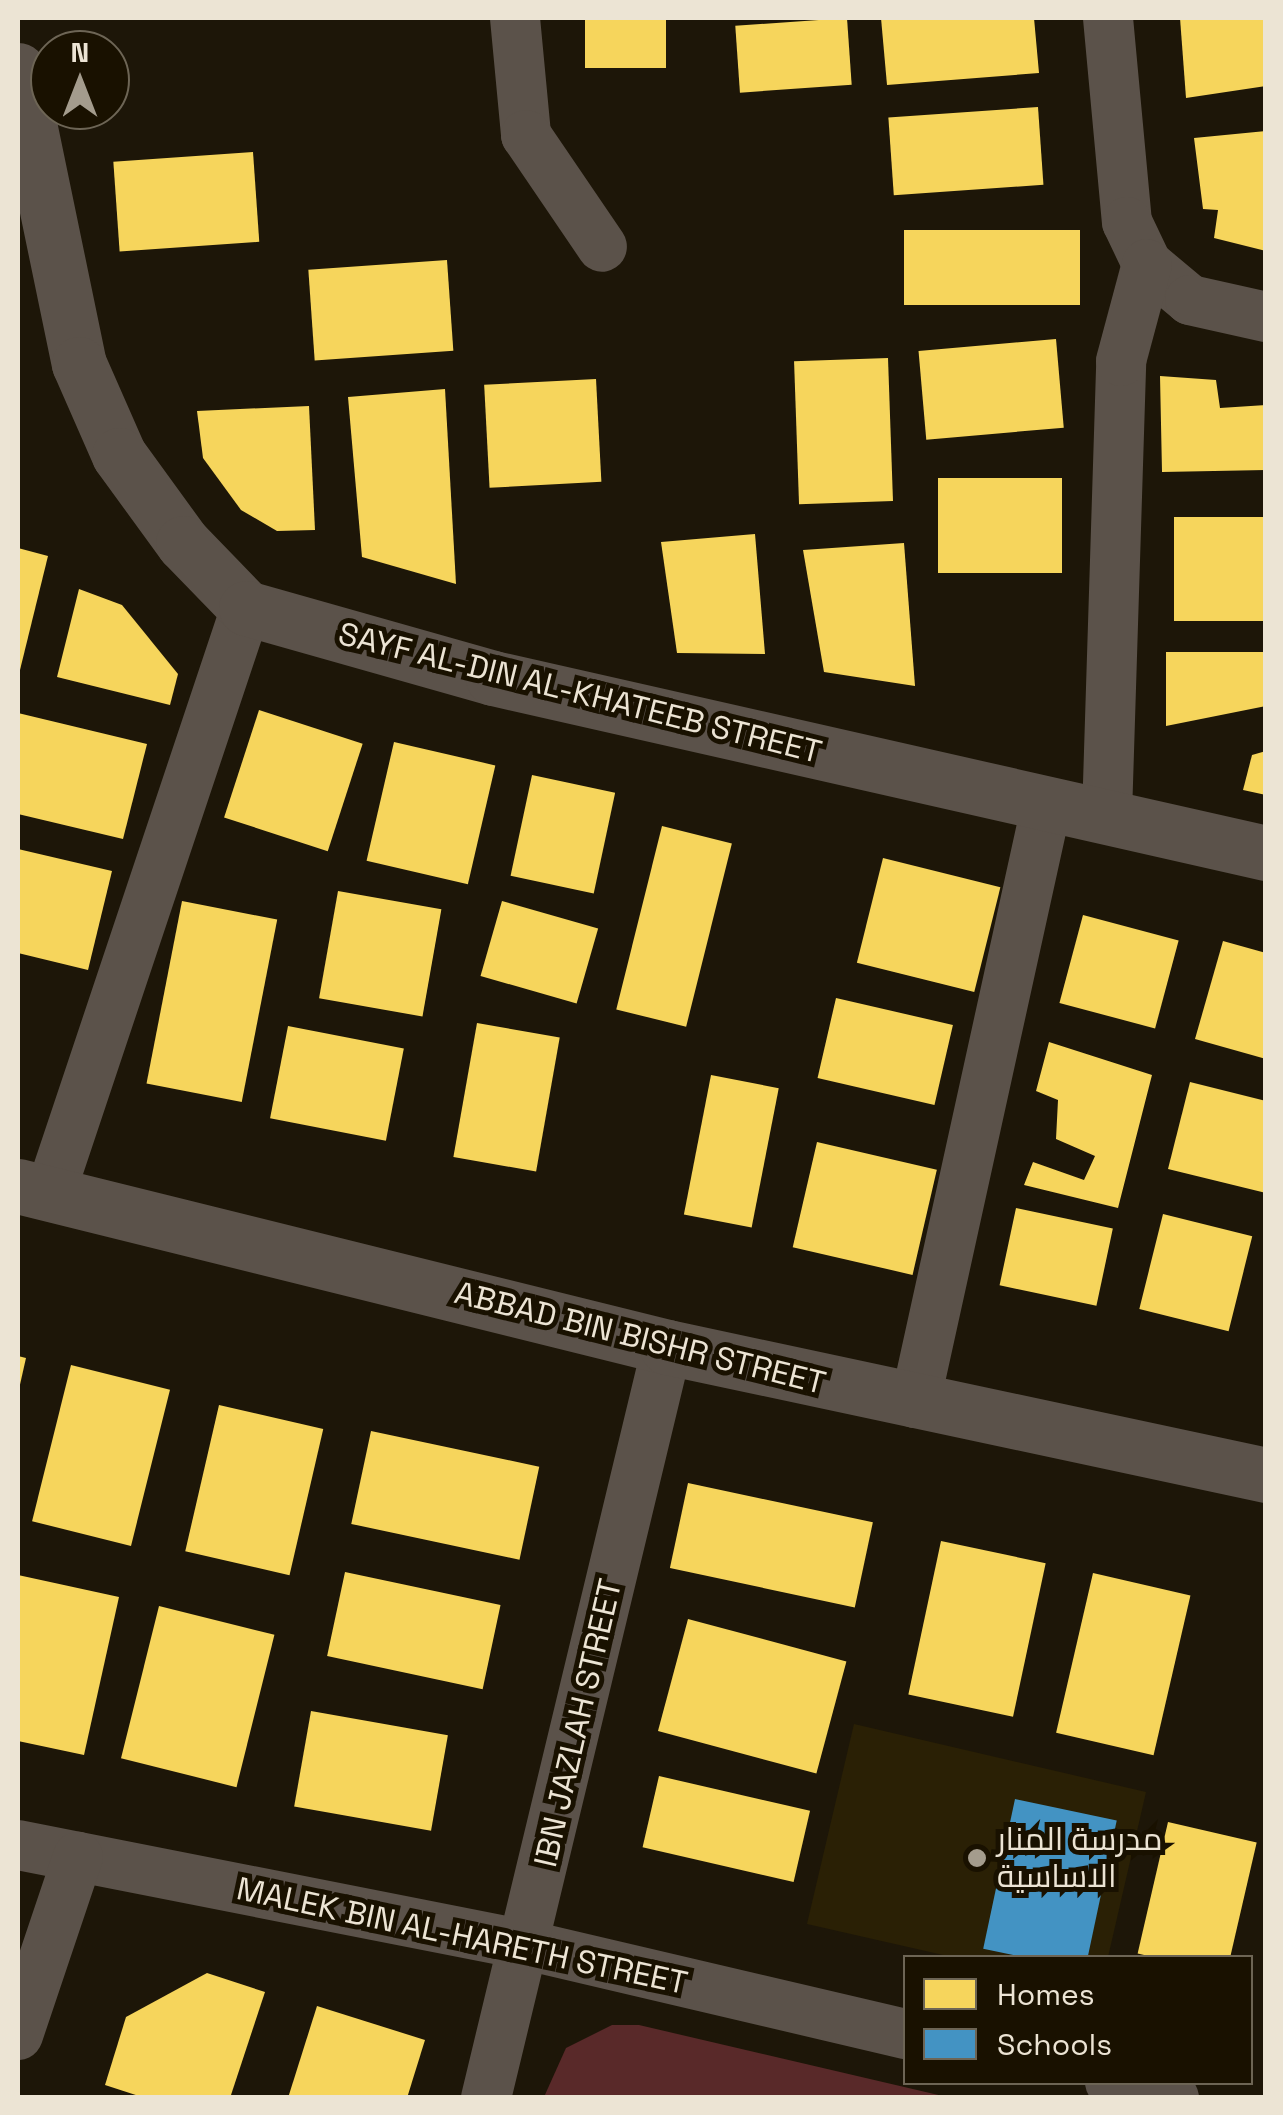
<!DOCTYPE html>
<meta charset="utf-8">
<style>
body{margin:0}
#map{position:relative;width:1283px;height:2115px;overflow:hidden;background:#1d1608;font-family:"Space Grotesk",Cairo,sans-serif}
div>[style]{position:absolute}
.built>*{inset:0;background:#2a2005}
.green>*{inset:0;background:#592929}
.homes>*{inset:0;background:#f6d55c;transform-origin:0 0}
.schools>*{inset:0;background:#4393c3;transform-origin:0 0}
.minor>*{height:50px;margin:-25px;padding:0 25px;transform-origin:25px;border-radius:25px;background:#5b524a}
.tertiary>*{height:55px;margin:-27.5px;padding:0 27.5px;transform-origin:27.5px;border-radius:27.5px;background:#5b524a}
.dots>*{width:28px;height:28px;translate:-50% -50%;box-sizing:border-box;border:5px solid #191100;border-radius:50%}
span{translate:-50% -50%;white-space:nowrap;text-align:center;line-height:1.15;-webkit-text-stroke:10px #191100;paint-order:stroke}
.street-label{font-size:32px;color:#ece4d4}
.poi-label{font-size:32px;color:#ece4d4}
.left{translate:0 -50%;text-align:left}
.frame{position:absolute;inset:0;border:20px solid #ece4d4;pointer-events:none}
.legend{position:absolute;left:903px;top:1955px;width:350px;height:130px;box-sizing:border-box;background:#191100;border:2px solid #6d6555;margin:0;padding:12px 18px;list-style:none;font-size:30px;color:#ece4d4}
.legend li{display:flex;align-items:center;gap:20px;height:50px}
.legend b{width:50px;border:2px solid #6d6555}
.north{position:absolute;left:30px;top:30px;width:100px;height:100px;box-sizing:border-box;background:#191100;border:2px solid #6d6555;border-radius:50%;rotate:0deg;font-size:28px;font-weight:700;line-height:40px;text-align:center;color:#ece4d4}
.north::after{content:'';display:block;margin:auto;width:35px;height:45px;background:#a49c8d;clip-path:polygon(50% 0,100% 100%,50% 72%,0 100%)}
</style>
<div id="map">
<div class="built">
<div style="clip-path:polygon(854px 1724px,1146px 1792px,1108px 1957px,952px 1957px,807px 1924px)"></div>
</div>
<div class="green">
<div style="clip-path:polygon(612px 2025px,639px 2025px,947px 2097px,544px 2097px,566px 2048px)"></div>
</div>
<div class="homes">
<div style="left:585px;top:18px;width:81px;height:50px"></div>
<div style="left:847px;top:18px;width:67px;height:112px;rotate:86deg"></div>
<div style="clip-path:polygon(881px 18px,1034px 18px,1039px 73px,887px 85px)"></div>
<div style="clip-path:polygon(1180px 18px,1266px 18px,1266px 86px,1186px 98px)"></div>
<div style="left:1038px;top:107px;width:78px;height:150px;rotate:86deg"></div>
<div style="clip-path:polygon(1266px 131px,1266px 251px,1214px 238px,1218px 210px,1203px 209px,1194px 138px)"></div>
<div style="left:253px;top:152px;width:90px;height:140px;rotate:86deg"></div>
<div style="left:1080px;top:230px;width:75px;height:176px;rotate:90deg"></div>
<div style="left:447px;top:260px;width:91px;height:139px;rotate:86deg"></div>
<div style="left:1056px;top:339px;width:89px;height:138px;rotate:85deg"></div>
<div style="left:888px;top:358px;width:143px;height:94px;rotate:88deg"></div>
<div style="clip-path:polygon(1160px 376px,1216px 380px,1220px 408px,1266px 405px,1266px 470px,1162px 472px)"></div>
<div style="left:596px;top:379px;width:103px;height:112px;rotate:87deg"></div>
<div style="clip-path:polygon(445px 389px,456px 584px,362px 557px,348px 397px)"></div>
<div style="clip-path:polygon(309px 406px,315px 530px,277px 531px,241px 510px,203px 458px,197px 411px)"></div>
<div style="left:938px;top:478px;width:124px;height:95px"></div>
<div style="left:1266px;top:517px;width:104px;height:92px;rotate:90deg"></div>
<div style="clip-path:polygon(755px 534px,765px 654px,677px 653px,661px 542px)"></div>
<div style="clip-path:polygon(904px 543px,915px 686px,824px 672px,803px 550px)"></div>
<div style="clip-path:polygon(18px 548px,48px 556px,19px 674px,18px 674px)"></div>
<div style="clip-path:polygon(79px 589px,122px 605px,178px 674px,170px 705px,57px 677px)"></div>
<div style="clip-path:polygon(1166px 652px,1266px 652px,1266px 706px,1166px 726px)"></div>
<div style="left:259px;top:710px;width:109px;height:113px;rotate:18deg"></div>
<div style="clip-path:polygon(18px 713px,147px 744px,123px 839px,18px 814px)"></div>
<div style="left:394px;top:742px;width:104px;height:122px;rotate:13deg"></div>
<div style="clip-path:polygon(1266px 751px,1266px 795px,1243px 790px,1252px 755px)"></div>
<div style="left:532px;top:775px;width:85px;height:103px;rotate:12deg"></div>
<div style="left:662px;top:826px;width:72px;height:189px;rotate:14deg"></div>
<div style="clip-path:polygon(18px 849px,112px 871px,88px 970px,18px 953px)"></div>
<div style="left:883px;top:858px;width:121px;height:108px;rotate:14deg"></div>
<div style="left:338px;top:891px;width:105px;height:109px;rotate:10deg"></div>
<div style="left:182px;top:901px;width:97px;height:186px;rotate:11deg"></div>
<div style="left:502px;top:901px;width:100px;height:78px;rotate:16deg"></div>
<div style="left:1083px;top:915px;width:99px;height:91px;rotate:15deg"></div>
<div style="clip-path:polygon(1223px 941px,1266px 953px,1266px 1059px,1195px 1039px)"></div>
<div style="left:836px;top:998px;width:120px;height:82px;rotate:13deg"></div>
<div style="left:477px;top:1023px;width:84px;height:136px;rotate:10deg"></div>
<div style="left:288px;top:1026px;width:118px;height:94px;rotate:11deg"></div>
<div style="clip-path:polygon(1049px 1042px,1152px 1075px,1118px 1208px,1024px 1185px,1033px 1162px,1084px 1180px,1095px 1156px,1056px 1139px,1058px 1100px,1036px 1091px)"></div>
<div style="left:711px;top:1075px;width:69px;height:142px;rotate:11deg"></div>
<div style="clip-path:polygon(1190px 1082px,1266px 1101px,1266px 1193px,1168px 1169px)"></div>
<div style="left:817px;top:1142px;width:123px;height:108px;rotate:13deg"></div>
<div style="left:1016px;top:1208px;width:99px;height:79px;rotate:12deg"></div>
<div style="left:1163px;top:1214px;width:92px;height:98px;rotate:14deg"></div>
<div style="clip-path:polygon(18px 1356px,26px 1358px,19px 1389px,18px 1389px)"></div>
<div style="left:71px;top:1365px;width:102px;height:161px;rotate:14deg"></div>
<div style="left:219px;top:1405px;width:107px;height:150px;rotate:13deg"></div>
<div style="left:371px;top:1431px;width:172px;height:95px;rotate:12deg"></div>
<div style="left:688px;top:1483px;width:189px;height:87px;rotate:12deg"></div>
<div style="left:941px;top:1541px;width:107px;height:157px;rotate:12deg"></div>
<div style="left:345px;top:1572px;width:159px;height:86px;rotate:12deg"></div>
<div style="left:1093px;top:1573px;width:100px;height:164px;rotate:13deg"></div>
<div style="clip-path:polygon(18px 1575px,119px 1597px,84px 1755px,18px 1741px)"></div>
<div style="left:159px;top:1606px;width:119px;height:157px;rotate:14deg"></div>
<div style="left:688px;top:1619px;width:164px;height:116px;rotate:15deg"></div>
<div style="left:311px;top:1711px;width:139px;height:97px;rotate:10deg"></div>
<div style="left:659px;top:1776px;width:155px;height:73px;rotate:13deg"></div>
<div style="left:1168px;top:1822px;width:91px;height:135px;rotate:13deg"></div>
<div style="clip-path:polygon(207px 1973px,265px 1992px,230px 2098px,145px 2098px,105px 2085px,126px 2017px)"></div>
<div style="clip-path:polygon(317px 2006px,425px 2040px,407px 2098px,288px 2098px)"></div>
</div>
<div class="schools">
<div style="left:1015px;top:1799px;width:104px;height:153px;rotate:12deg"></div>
</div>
<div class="minor">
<div style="left:515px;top:18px;width:118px;rotate:84.6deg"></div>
<div style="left:526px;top:135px;width:135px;rotate:55.8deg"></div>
<div style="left:1108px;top:18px;width:205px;rotate:84.7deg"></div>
<div style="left:1127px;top:222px;width:47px;rotate:64.5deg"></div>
<div style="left:1147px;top:264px;width:56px;rotate:39.9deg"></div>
<div style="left:1190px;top:300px;width:78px;rotate:12.6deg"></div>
<div style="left:1107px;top:815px;width:454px;rotate:-88.2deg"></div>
<div style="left:1121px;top:361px;width:100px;rotate:-75deg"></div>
<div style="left:51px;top:1191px;width:615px;rotate:-71.51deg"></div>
<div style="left:915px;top:1403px;width:614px;rotate:-77.59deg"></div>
<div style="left:18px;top:1845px;width:518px;rotate:11.14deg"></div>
<div style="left:526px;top:1945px;width:390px;rotate:13.2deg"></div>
<div style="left:18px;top:2035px;width:188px;rotate:-71.4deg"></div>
<div style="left:1110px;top:2082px;width:66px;rotate:14deg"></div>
<div style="left:486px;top:2098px;width:773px;rotate:-76.45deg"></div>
</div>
<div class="tertiary">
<div style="left:18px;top:70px;width:300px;rotate:78.3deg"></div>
<div style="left:79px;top:364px;width:99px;rotate:66.3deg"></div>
<div style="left:119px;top:455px;width:109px;rotate:54deg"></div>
<div style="left:183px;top:543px;width:91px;rotate:45.9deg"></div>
<div style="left:246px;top:608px;width:257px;rotate:15.8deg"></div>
<div style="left:493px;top:678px;width:793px;rotate:12.76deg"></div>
<div style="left:18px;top:1186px;width:669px;rotate:13.93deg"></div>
<div style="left:667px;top:1347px;width:613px;rotate:12.06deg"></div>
</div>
<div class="dots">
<div style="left:977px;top:1858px;background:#a49c8d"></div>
</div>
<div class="street-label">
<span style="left:580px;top:693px;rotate:14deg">SAYF AL-DIN AL-KHATEEB STREET</span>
<span style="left:640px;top:1338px;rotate:14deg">ABBAD BIN BISHR STREET</span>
<span style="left:578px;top:1723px;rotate:-77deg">IBN JAZLAH STREET</span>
<span style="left:462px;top:1936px;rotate:12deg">MALEK BIN AL-HARETH STREET</span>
</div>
<div class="poi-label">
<span class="left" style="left:997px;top:1858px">مدرسة المنار<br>الاساسية</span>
</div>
<div class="frame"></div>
<ul class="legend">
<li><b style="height:28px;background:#f6d55c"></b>Homes</li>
<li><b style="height:28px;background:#4393c3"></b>Schools</li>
</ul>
<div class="north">N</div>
</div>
